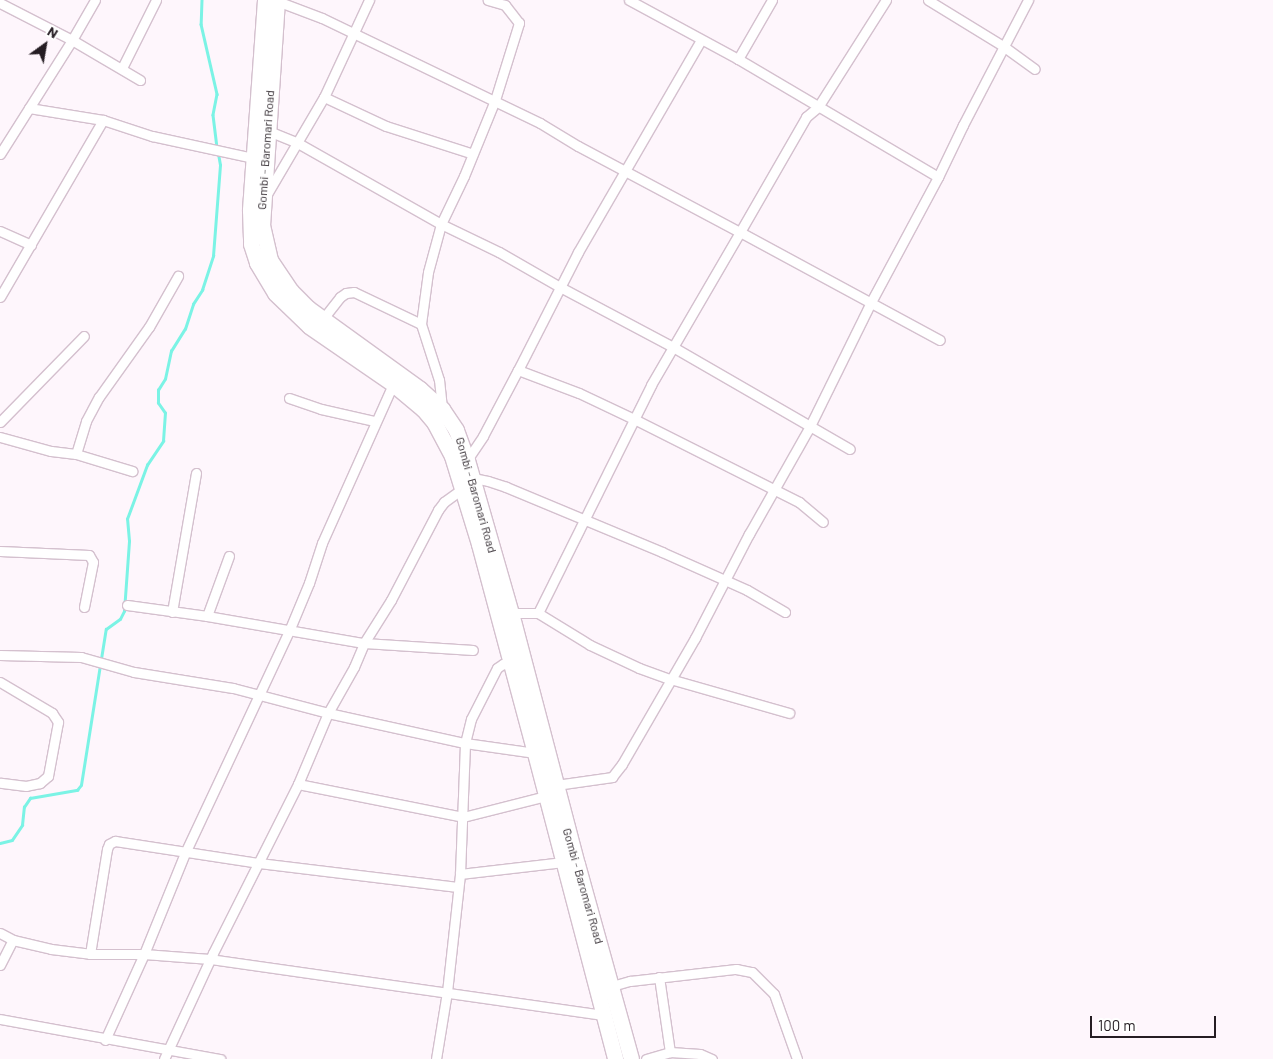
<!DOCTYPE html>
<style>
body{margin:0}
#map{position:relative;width:1273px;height:1059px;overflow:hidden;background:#fef6fc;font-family:Barlow,sans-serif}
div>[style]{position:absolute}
.stream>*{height:2.5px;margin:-1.25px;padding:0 1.25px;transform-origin:1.25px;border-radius:1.25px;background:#7bf3e5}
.roads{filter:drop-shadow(1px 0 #d4c0ce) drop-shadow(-1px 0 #d4c0ce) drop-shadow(0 1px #d4c0ce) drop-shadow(0 -1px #d4c0ce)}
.street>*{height:9px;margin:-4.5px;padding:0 4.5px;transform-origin:4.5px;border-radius:4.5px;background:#fff}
.primary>*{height:15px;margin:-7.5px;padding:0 7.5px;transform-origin:7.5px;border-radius:7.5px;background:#fff}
span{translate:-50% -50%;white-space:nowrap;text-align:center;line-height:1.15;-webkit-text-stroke:4.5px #fff;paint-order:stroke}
.street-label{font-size:12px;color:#251d23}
.north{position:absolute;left:20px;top:20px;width:50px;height:50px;-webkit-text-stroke:4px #fff;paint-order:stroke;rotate:32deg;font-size:14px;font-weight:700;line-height:20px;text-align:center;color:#251d23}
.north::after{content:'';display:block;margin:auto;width:18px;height:22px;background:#251d23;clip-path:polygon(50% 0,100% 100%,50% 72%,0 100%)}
.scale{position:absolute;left:1090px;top:1016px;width:126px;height:22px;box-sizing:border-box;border:2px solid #251d23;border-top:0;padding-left:6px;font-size:15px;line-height:18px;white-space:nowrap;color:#251d23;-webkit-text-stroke:4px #fff;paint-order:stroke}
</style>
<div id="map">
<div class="stream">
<div style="left:202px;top:0;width:24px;rotate:92deg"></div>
<div style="left:201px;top:24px;width:72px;rotate:77.1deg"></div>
<div style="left:217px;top:94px;width:21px;rotate:101deg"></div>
<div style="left:213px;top:115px;width:33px;rotate:83deg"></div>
<div style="left:101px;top:659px;width:30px;rotate:-81deg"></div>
<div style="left:106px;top:629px;width:17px;rotate:-36deg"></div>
<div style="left:120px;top:619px;width:9px;rotate:-63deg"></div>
<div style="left:124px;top:611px;width:70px;rotate:-85.9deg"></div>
<div style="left:129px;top:541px;width:22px;rotate:-95deg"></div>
<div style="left:127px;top:519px;width:58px;rotate:-69.7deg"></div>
<div style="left:147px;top:465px;width:29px;rotate:-56deg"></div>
<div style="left:163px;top:441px;width:28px;rotate:-86deg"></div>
<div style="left:165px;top:413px;width:12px;rotate:-125deg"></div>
<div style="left:158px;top:403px;width:13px;rotate:-90deg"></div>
<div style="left:158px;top:390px;width:13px;rotate:-58deg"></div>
<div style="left:165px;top:379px;width:29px;rotate:-78deg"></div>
<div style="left:171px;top:351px;width:26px;rotate:-58deg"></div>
<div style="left:185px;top:329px;width:26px;rotate:-72deg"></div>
<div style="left:193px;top:304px;width:17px;rotate:-57deg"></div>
<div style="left:202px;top:290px;width:36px;rotate:-72deg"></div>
<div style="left:213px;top:256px;width:91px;rotate:-85.6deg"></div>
<div style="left:220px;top:165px;width:11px;rotate:-100deg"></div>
<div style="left:0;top:843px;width:12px;rotate:-14deg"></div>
<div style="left:12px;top:840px;width:18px;rotate:-56deg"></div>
<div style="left:22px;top:825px;width:18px;rotate:-84deg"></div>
<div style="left:24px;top:807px;width:11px;rotate:-56deg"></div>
<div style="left:30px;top:798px;width:48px;rotate:-9.7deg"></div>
<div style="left:77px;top:790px;width:6px;rotate:-51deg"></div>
<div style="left:81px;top:785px;width:121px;rotate:-81deg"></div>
</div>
<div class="roads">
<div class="street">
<div style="left:629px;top:0;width:124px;rotate:28.4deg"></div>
<div style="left:738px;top:59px;width:232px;rotate:30.5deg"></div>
<div style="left:928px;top:0;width:88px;rotate:31.5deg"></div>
<div style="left:1003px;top:46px;width:39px;rotate:36deg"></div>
<div style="left:277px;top:1px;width:48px;rotate:20.7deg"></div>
<div style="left:322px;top:18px;width:242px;rotate:25.7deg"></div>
<div style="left:540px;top:123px;width:44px;rotate:31.2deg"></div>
<div style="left:578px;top:146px;width:183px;rotate:28deg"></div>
<div style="left:740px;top:232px;width:133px;rotate:-60.1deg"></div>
<div style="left:806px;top:117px;width:16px;rotate:-40deg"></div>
<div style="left:818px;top:107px;width:127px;rotate:-57.6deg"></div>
<div style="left:0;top:3px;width:81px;rotate:27.2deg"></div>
<div style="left:72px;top:40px;width:79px;rotate:30.5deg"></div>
<div style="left:738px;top:59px;width:68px;rotate:-60deg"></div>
<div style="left:122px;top:68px;width:76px;rotate:-63.4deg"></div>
<div style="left:324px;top:97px;width:68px;rotate:25.1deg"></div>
<div style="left:386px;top:126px;width:91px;rotate:17.8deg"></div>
<div style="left:29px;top:108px;width:75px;rotate:9.2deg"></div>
<div style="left:103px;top:120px;width:52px;rotate:18.1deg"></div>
<div style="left:152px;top:136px;width:103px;rotate:12.3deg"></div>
<div style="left:266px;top:130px;width:32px;rotate:22deg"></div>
<div style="left:296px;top:142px;width:167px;rotate:29.5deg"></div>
<div style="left:441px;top:224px;width:64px;rotate:25.8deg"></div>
<div style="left:499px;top:252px;width:70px;rotate:29.8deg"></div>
<div style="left:560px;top:287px;width:128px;rotate:28deg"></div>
<div style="left:673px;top:347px;width:204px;rotate:30deg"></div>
<div style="left:0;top:154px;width:135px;rotate:-57.7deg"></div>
<div style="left:72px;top:40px;width:46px;rotate:-60.1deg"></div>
<div style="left:267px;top:194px;width:113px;rotate:-59.6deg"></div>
<div style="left:324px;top:97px;width:107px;rotate:-65.1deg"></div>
<div style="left:0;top:231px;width:34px;rotate:24deg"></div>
<div style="left:0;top:297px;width:205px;rotate:-59.8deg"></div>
<div style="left:322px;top:320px;width:29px;rotate:-52deg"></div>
<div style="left:340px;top:297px;width:7px;rotate:-34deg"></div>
<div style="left:346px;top:293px;width:8px;rotate:-7deg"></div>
<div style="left:354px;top:292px;width:74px;rotate:25.5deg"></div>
<div style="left:518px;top:370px;width:65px;rotate:20.7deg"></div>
<div style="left:579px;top:393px;width:61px;rotate:25.3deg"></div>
<div style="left:634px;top:419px;width:185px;rotate:26.7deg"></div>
<div style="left:799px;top:502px;width:31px;rotate:40deg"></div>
<div style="left:289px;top:398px;width:34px;rotate:19deg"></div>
<div style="left:321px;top:409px;width:54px;rotate:12.8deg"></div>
<div style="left:442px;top:408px;width:28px;rotate:-96deg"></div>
<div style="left:439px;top:380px;width:59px;rotate:-107.8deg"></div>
<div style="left:421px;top:324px;width:52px;rotate:-82.3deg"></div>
<div style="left:428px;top:272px;width:50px;rotate:-74.8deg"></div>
<div style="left:441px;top:224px;width:53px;rotate:-64.4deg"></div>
<div style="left:464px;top:176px;width:82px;rotate:-67.8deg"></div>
<div style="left:495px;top:100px;width:81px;rotate:-72.7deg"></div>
<div style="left:519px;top:23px;width:23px;rotate:-128deg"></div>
<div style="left:505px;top:5px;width:18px;rotate:-164deg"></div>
<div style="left:0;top:422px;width:120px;rotate:-45.7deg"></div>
<div style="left:0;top:437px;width:53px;rotate:15.4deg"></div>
<div style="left:51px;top:451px;width:25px;rotate:7deg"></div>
<div style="left:76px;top:454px;width:59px;rotate:16.9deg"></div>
<div style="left:76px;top:454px;width:34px;rotate:-73deg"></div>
<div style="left:86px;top:421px;width:27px;rotate:-62deg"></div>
<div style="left:99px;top:397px;width:86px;rotate:-54.5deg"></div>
<div style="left:149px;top:327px;width:59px;rotate:-60.4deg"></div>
<div style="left:467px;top:460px;width:29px;rotate:-56deg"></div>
<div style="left:483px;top:436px;width:75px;rotate:-62.1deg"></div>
<div style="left:518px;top:370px;width:132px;rotate:-63deg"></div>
<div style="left:578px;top:252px;width:245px;rotate:-59.9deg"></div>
<div style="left:473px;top:478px;width:15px;rotate:11deg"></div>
<div style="left:488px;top:481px;width:19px;rotate:18deg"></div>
<div style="left:506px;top:487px;width:169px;rotate:22.6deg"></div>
<div style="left:662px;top:552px;width:93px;rotate:24.1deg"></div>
<div style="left:747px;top:590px;width:44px;rotate:30.1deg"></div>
<div style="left:0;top:551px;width:89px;rotate:2.6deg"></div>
<div style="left:89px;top:555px;width:8px;rotate:60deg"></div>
<div style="left:93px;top:562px;width:46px;rotate:101.3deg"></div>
<div style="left:127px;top:605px;width:81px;rotate:7.8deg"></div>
<div style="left:207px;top:616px;width:159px;rotate:9.8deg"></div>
<div style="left:364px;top:643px;width:109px;rotate:3.7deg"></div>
<div style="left:172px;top:612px;width:141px;rotate:-80.2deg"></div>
<div style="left:511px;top:613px;width:27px"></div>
<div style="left:538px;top:613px;width:61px;rotate:31.6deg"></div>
<div style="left:590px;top:645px;width:54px;rotate:25.1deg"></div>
<div style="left:639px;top:668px;width:33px;rotate:20deg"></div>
<div style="left:670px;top:679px;width:124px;rotate:15.9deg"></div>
<div style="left:538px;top:613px;width:254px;rotate:-63.6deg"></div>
<div style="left:651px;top:385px;width:177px;rotate:-59.8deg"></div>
<div style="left:740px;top:232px;width:227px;rotate:28.4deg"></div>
<div style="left:207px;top:616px;width:64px;rotate:-69.9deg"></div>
<div style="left:0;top:655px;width:81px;rotate:1.4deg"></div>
<div style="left:81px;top:657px;width:55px;rotate:15.8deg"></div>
<div style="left:134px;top:672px;width:100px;rotate:9.2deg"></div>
<div style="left:233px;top:688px;width:98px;rotate:14.7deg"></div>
<div style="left:328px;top:713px;width:140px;rotate:12.4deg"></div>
<div style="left:465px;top:743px;width:71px;rotate:8.1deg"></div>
<div style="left:0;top:682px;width:61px;rotate:30.8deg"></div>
<div style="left:52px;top:713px;width:11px;rotate:56deg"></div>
<div style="left:58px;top:722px;width:55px;rotate:100.5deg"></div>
<div style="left:48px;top:776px;width:11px;rotate:139deg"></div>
<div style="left:40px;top:783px;width:14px;rotate:168deg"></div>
<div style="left:26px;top:786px;width:26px;rotate:-173deg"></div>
<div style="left:298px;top:784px;width:168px;rotate:11.3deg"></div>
<div style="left:463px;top:817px;width:86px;rotate:-14.2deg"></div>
<div style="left:556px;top:785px;width:57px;rotate:-8.1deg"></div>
<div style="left:612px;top:777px;width:16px;rotate:-52deg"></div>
<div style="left:622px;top:764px;width:146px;rotate:-59.9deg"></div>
<div style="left:695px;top:638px;width:117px;rotate:-62.6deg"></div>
<div style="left:749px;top:534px;width:124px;rotate:-60.5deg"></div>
<div style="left:810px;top:426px;width:138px;rotate:-63.8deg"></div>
<div style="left:871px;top:302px;width:142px;rotate:-61.8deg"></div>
<div style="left:938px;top:177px;width:58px;rotate:-64.3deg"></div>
<div style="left:963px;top:125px;width:141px;rotate:-62.5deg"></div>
<div style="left:460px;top:874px;width:104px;rotate:-6.6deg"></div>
<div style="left:0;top:933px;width:15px;rotate:28deg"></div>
<div style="left:13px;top:940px;width:39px;rotate:13deg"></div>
<div style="left:51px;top:949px;width:39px;rotate:7deg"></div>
<div style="left:90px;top:954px;width:54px"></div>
<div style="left:144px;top:954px;width:66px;rotate:4.3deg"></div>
<div style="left:210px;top:959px;width:398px;rotate:8.1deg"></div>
<div style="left:90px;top:954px;width:106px;rotate:-80.8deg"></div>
<div style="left:107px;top:849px;width:5px;rotate:-68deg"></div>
<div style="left:109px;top:844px;width:7px;rotate:-27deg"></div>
<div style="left:115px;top:841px;width:146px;rotate:8.7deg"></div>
<div style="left:259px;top:863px;width:200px;rotate:6.9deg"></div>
<div style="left:0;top:965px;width:28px;rotate:-63deg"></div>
<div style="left:659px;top:977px;width:76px;rotate:81.7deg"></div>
<div style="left:612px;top:986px;width:19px;rotate:-16deg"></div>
<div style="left:630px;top:981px;width:107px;rotate:-6.5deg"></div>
<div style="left:736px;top:969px;width:16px;rotate:11deg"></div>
<div style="left:752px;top:972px;width:31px;rotate:45deg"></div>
<div style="left:774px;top:994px;width:69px;rotate:70.5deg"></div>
<div style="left:0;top:1019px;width:224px;rotate:10.3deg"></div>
<div style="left:105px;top:1040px;width:94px;rotate:-65.6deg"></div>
<div style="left:144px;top:954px;width:109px;rotate:-67.9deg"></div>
<div style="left:185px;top:853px;width:245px;rotate:-64.9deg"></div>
<div style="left:289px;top:631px;width:52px;rotate:-67.4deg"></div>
<div style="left:309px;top:583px;width:42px;rotate:-72deg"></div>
<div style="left:322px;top:543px;width:174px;rotate:-65.9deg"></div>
<div style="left:164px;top:1059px;width:117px;rotate:-65.2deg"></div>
<div style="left:213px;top:953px;width:189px;rotate:-63.3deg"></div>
<div style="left:298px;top:784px;width:77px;rotate:-67.1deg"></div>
<div style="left:328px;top:713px;width:53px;rotate:-60.5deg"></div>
<div style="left:354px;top:667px;width:26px;rotate:-67deg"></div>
<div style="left:364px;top:643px;width:51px;rotate:-57.9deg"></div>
<div style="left:391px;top:600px;width:102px;rotate:-62.4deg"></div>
<div style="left:438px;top:510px;width:10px;rotate:-53deg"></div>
<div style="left:444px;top:502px;width:22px;rotate:-36deg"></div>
<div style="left:436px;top:1059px;width:68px;rotate:-80.7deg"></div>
<div style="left:447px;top:992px;width:119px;rotate:-83.7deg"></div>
<div style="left:460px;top:874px;width:131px;rotate:-87.8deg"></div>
<div style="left:465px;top:743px;width:25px;rotate:-76deg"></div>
<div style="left:471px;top:719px;width:57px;rotate:-63deg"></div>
<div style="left:497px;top:668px;width:7px;rotate:-34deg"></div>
<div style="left:503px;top:664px;width:10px;rotate:6deg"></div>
<div style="left:646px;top:1059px;width:25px;rotate:-16deg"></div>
<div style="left:670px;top:1052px;width:30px;rotate:4deg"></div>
<div style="left:700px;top:1054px;width:13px;rotate:23deg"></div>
</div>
<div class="primary">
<div style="left:265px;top:0;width:211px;rotate:94.1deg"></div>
<div style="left:250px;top:210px;width:34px;rotate:88deg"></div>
<div style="left:251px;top:244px;width:20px;rotate:72deg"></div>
<div style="left:257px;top:263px;width:35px;rotate:59deg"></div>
<div style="left:275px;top:293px;width:47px;rotate:44.1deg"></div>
<div style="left:309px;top:326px;width:102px;rotate:34.6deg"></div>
<div style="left:393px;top:384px;width:39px;rotate:40deg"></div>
<div style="left:423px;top:409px;width:17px;rotate:50deg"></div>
<div style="left:434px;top:422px;width:38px;rotate:62deg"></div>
<div style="left:452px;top:456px;width:92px;rotate:72.9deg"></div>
<div style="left:479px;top:544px;width:216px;rotate:75deg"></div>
<div style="left:535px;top:753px;width:316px;rotate:75.3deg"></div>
<div style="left:277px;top:0;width:225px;rotate:93.8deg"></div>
<div style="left:262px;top:225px;width:36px;rotate:77deg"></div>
<div style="left:270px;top:260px;width:37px;rotate:56deg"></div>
<div style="left:291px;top:291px;width:24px;rotate:45deg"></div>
<div style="left:308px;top:308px;width:138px;rotate:35.9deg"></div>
<div style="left:420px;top:389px;width:30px;rotate:42deg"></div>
<div style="left:442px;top:409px;width:25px;rotate:56deg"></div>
<div style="left:456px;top:430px;width:32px;rotate:70deg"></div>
<div style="left:467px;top:460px;width:159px;rotate:74deg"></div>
<div style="left:511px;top:613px;width:260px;rotate:75.3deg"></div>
<div style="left:577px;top:864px;width:202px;rotate:74.5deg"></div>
</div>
</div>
<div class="street-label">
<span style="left:266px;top:150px;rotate:-86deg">Gombi - Baromari Road</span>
<span style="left:476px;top:495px;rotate:74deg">Gombi - Baromari Road</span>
<span style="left:583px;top:886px;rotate:74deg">Gombi - Baromari Road</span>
</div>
<div class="north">N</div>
<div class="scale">100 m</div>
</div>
